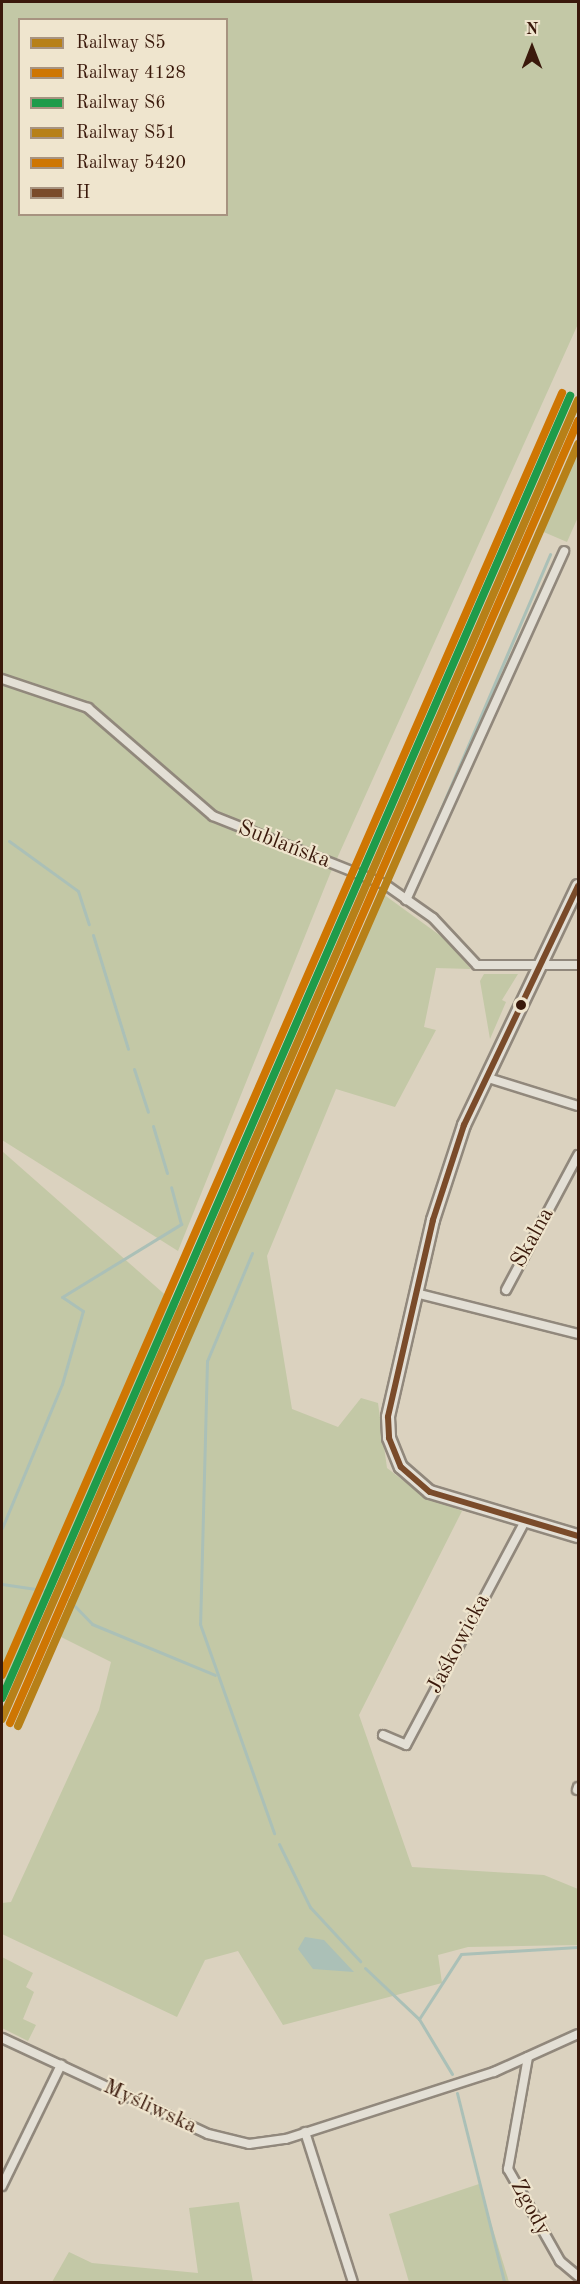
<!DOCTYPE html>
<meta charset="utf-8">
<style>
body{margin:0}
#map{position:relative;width:580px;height:2284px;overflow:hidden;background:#dbd2bf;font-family:"Old Standard TT",serif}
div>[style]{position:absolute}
.green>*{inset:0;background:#c3c8a6}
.water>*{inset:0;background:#abc0b7}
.stream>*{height:3px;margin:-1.5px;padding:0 1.5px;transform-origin:1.5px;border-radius:1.5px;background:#abc0b7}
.roads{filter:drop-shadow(2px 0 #91887c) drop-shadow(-2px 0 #91887c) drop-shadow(0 2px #91887c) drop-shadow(0 -2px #91887c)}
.street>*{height:8px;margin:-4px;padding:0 4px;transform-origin:4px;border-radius:4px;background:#e3dfd5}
.secondary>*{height:12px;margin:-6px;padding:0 6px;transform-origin:6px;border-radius:6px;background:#e3dfd5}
.bus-1>*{height:6px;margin:-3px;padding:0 3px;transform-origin:3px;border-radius:3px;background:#7a4b2a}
.rail-1>*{height:8px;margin:-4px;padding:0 4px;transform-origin:4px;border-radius:4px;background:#b78018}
.rail-2>*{height:8px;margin:-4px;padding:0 4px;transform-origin:4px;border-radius:4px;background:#ce7603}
.rail-3>*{height:8px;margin:-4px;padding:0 4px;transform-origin:4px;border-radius:4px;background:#1f9b4a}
.rail-4>*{height:8px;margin:-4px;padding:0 4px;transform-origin:4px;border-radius:4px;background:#b78018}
.rail-5>*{height:8px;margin:-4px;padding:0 4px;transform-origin:4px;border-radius:4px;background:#ce7603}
.dots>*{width:16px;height:16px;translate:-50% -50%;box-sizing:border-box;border:3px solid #efe5ce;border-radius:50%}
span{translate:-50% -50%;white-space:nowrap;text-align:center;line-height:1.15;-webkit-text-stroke:4.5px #efe5ce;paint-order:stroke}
.street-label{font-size:22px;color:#3a190b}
.frame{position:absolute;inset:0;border:3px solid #3a190b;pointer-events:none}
.legend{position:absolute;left:18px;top:18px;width:210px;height:198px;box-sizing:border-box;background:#efe5ce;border:2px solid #a79380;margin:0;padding:8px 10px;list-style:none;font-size:18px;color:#3a190b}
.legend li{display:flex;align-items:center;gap:12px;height:30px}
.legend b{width:30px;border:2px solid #a79380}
.north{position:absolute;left:502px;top:18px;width:60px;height:60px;-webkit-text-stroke:4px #efe5ce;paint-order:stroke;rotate:0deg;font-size:16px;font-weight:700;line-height:24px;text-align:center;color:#3a190b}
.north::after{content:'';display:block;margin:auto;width:21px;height:27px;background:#3a190b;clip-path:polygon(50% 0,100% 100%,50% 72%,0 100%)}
</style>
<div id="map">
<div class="green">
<div style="clip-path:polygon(evenodd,2px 2px,578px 2px,578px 324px,330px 874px,178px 1251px,2px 1140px,2px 2px,20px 20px,226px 20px,226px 214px,20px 214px,20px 20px)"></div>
<div style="clip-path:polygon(578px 439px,578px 517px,567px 542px,539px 530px)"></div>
<div style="clip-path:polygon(383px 894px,445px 939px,471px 969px,436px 968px,424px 1027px,436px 1030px,395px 1107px,336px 1089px,267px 1256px,292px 1409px,338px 1427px,361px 1398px,378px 1403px,387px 1468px,422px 1495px,462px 1511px,359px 1715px,412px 1867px,544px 1875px,578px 1889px,578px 1945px,468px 1947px,438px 1955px,442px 1983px,283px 2025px,238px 1951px,205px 1960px,177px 2017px,2px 1934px,2px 1903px,11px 1902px,99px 1710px,111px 1662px,61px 1637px,99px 1537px)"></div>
<div style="clip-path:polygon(484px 974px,518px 974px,502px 1000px,506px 1002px,490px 1039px,480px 981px)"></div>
<div style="clip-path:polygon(2px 1151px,179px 1307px,2px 1705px)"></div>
<div style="clip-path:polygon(2px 1957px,33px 1973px,26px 1987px,34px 1992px,23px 2019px,36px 2025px,28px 2041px,2px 2028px)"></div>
<div style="clip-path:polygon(479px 2184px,509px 2282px,409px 2282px,389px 2214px)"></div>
<div style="clip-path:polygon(239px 2202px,253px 2282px,52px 2282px,69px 2252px,92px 2263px,198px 2273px,189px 2208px)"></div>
</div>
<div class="water">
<div style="clip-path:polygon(305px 1937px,324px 1940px,354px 1972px,313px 1969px,298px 1949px)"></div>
</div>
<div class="stream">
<div style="left:428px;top:839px;width:310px;rotate:-66.8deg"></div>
<div style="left:9px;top:841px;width:85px;rotate:35.9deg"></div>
<div style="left:78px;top:891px;width:35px;rotate:72deg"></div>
<div style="left:93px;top:935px;width:119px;rotate:72.9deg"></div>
<div style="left:134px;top:1069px;width:45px;rotate:72deg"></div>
<div style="left:153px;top:1126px;width:49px;rotate:73.4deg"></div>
<div style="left:252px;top:1253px;width:117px;rotate:112.6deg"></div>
<div style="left:207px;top:1361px;width:263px;rotate:91.5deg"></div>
<div style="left:200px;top:1624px;width:222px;rotate:70.5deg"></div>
<div style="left:2px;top:1528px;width:156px;rotate:-67.4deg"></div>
<div style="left:62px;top:1384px;width:76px;rotate:-74deg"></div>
<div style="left:83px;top:1311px;width:25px;rotate:-146deg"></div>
<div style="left:62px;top:1297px;width:140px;rotate:-31.5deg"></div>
<div style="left:181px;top:1224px;width:38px;rotate:-105deg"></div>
<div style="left:2px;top:1584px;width:48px;rotate:8.5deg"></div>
<div style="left:69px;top:1600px;width:33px;rotate:46deg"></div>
<div style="left:92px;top:1624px;width:133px;rotate:22.5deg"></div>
<div style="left:279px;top:1844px;width:70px;rotate:63.8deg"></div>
<div style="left:310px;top:1907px;width:74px;rotate:47.2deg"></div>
<div style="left:365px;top:1968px;width:74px;rotate:43.4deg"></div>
<div style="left:419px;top:2019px;width:64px;rotate:59deg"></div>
<div style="left:419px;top:2019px;width:77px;rotate:-57.1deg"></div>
<div style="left:461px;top:1954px;width:117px;rotate:-3.4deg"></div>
<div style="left:457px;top:2093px;width:195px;rotate:76deg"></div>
</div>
<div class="roads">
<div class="street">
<div style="left:2px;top:679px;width:91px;rotate:18.6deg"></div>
<div style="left:88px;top:708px;width:165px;rotate:40.8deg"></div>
<div style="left:213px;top:816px;width:186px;rotate:21.7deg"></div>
<div style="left:386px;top:885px;width:57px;rotate:35.1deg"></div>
<div style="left:433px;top:918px;width:64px;rotate:46.9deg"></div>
<div style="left:477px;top:965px;width:101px"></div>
<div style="left:406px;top:900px;width:383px;rotate:-65.6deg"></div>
<div style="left:485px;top:1077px;width:97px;rotate:17.3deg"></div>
<div style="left:506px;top:1290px;width:153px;rotate:-61.9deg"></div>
<div style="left:416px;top:1293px;width:167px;rotate:14.2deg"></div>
<div style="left:383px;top:1735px;width:25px;rotate:23deg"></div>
<div style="left:406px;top:1745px;width:254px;rotate:-62deg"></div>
<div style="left:577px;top:1790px;width:3px;rotate:-72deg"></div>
<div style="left:2px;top:2038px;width:227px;rotate:25deg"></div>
<div style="left:208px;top:2134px;width:42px;rotate:13.7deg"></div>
<div style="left:249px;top:2144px;width:37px;rotate:-8deg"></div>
<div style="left:286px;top:2139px;width:219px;rotate:-17.9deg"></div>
<div style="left:494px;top:2072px;width:92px;rotate:-24.3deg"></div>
<div style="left:528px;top:2057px;width:114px;rotate:100.1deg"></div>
<div style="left:508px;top:2169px;width:106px;rotate:60.5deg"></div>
<div style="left:560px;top:2261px;width:23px;rotate:40deg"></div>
<div style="left:305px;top:2132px;width:157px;rotate:72.3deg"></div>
<div style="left:2px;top:2186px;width:135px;rotate:-64deg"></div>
</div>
<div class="secondary">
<div style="left:578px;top:886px;width:265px;rotate:115.5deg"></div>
<div style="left:464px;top:1125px;width:100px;rotate:108.1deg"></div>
<div style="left:433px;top:1220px;width:202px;rotate:102.9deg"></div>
<div style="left:388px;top:1417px;width:21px;rotate:87deg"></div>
<div style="left:389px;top:1438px;width:31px;rotate:68deg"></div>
<div style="left:401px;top:1467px;width:38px;rotate:41deg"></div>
<div style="left:430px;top:1492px;width:154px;rotate:16.6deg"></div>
</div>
</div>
<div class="bus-1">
<div style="left:578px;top:886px;width:265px;rotate:115.5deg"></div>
<div style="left:464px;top:1125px;width:100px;rotate:108.1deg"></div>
<div style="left:433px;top:1220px;width:202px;rotate:102.9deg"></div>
<div style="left:388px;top:1417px;width:21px;rotate:87deg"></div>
<div style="left:389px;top:1438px;width:31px;rotate:68deg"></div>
<div style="left:401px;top:1467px;width:38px;rotate:41deg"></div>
<div style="left:430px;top:1492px;width:154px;rotate:16.6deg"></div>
</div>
<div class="rail-1">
<div style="left:2px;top:1719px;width:1439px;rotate:-66.41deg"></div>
</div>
<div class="rail-2">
<div style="left:10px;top:1723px;width:1421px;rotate:-66.43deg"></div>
</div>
<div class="rail-3">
<div style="left:2px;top:1698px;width:1421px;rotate:-66.43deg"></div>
</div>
<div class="rail-4">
<div style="left:18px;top:1726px;width:1399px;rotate:-66.4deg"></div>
</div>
<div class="rail-5">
<div style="left:2px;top:1675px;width:1399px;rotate:-66.4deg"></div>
</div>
<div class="dots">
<div style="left:521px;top:1005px;background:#3a190b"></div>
</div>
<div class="street-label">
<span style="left:284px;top:845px;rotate:21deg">Sublańska</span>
<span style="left:533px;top:1238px;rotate:-61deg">Skalna</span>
<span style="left:459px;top:1644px;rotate:-62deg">Jaśkowicka</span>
<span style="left:150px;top:2107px;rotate:25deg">Myśliwska</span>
<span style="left:530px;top:2208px;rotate:61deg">Zgody</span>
</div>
<div class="frame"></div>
<ul class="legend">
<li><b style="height:8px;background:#b78018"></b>Railway S5</li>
<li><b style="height:8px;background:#ce7603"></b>Railway 4128</li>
<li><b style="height:8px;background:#1f9b4a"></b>Railway S6</li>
<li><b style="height:8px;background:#b78018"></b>Railway S51</li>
<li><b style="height:8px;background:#ce7603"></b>Railway 5420</li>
<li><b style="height:8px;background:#7a4b2a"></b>H</li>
</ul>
<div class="north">N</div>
</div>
